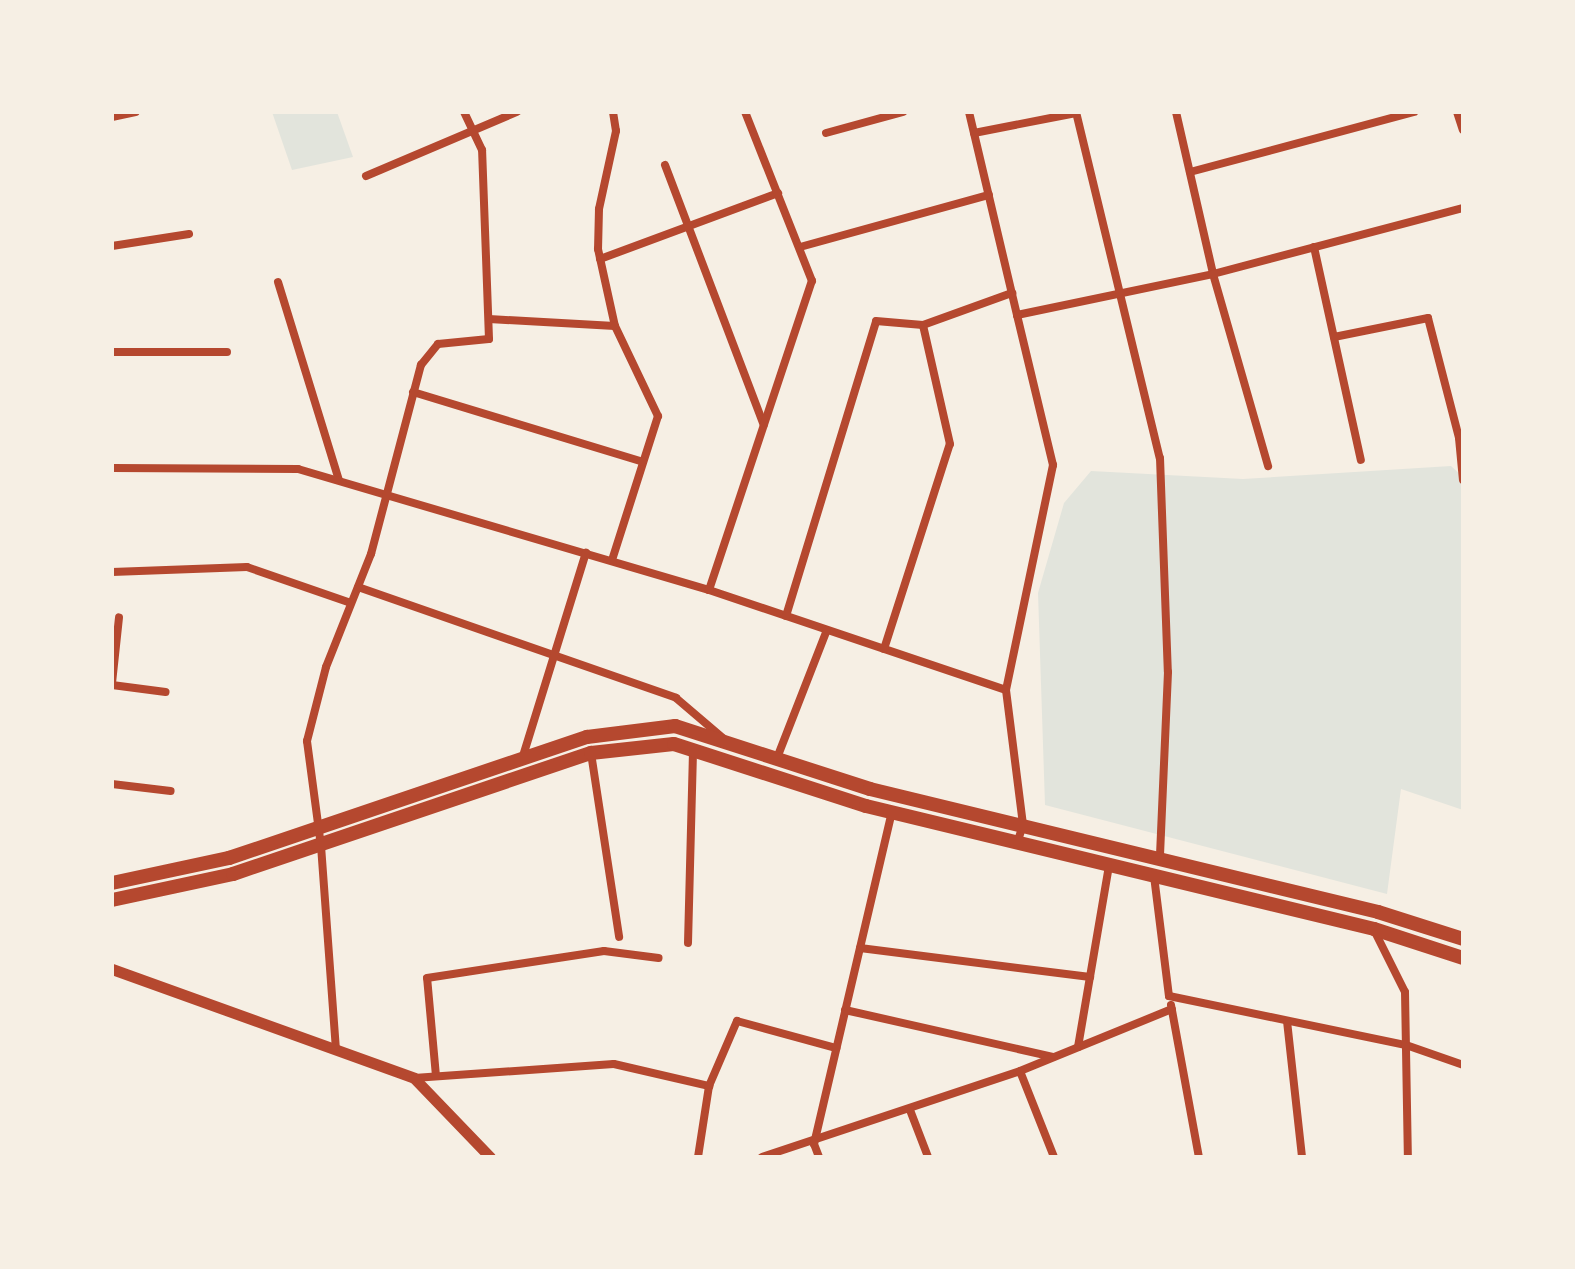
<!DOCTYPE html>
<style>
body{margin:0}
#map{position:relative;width:1575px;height:1269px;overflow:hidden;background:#f6efe4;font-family:Figtree,sans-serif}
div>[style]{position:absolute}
.green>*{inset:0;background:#e2e4dc}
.minor>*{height:8px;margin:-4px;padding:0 4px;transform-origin:4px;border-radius:4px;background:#b5482f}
.tertiary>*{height:11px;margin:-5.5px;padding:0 5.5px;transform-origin:5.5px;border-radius:5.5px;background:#b5482f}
.trunk>*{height:14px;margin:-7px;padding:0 7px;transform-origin:7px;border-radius:7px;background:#b5482f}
span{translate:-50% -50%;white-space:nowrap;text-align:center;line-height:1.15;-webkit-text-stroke:7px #f6efe4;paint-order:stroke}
.frame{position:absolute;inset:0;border:114px solid #f6efe4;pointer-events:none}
</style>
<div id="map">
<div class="green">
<div style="clip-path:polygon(272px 112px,337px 112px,353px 157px,292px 170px)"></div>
<div style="clip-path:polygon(1451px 466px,1463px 477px,1463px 810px,1401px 789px,1387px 894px,1045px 805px,1038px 593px,1064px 503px,1091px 471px,1243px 479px)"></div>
</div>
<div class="minor">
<div style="left:613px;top:112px;width:19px;rotate:81deg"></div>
<div style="left:616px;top:131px;width:80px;rotate:102.3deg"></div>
<div style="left:599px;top:209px;width:40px;rotate:91.4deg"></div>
<div style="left:598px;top:249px;width:79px;rotate:77.6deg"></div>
<div style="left:969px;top:112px;width:209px;rotate:76.7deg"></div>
<div style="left:1076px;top:112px;width:356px;rotate:76.4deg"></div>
<div style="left:1160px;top:458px;width:214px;rotate:87.9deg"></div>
<div style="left:1168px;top:672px;width:186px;rotate:92.5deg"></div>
<div style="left:1176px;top:112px;width:166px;rotate:77.1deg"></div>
<div style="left:1213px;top:274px;width:200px;rotate:74deg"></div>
<div style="left:1457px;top:112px;width:19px;rotate:72deg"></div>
<div style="left:112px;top:117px;width:24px;rotate:-12deg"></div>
<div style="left:826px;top:133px;width:80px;rotate:-15.3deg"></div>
<div style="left:974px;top:133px;width:104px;rotate:-11.1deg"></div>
<div style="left:665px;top:165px;width:278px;rotate:69.2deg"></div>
<div style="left:1190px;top:172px;width:232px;rotate:-15deg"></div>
<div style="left:366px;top:176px;width:164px;rotate:-23deg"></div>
<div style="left:112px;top:246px;width:78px;rotate:-8.9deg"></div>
<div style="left:800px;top:247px;width:196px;rotate:-15.4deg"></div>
<div style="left:1314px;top:247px;width:218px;rotate:77.6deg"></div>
<div style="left:600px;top:259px;width:190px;rotate:-20.3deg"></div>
<div style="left:278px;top:282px;width:207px;rotate:72.9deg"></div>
<div style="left:489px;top:319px;width:126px;rotate:3.2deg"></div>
<div style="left:615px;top:326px;width:100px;rotate:64.5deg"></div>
<div style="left:658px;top:416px;width:151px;rotate:107.7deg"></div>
<div style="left:1334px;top:337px;width:96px;rotate:-11.4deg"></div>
<div style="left:1428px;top:318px;width:124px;rotate:75.5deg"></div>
<div style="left:1459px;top:438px;width:42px;rotate:84.6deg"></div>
<div style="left:112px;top:352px;width:115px"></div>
<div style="left:413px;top:392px;width:240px;rotate:16.9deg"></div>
<div style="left:112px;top:468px;width:186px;rotate:0.3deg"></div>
<div style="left:298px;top:469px;width:428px;rotate:16.4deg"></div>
<div style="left:709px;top:590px;width:313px;rotate:18.6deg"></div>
<div style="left:1006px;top:690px;width:136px;rotate:82.8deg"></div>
<div style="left:1023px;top:825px;width:19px;rotate:108deg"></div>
<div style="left:112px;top:572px;width:135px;rotate:-2.1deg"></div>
<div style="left:247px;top:567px;width:110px;rotate:19.1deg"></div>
<div style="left:358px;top:587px;width:337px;rotate:19.2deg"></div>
<div style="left:676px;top:698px;width:62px;rotate:40.4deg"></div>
<div style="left:709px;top:590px;width:326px;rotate:-71.6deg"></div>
<div style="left:812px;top:281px;width:182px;rotate:-111.6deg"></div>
<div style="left:786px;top:616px;width:308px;rotate:-73deg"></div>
<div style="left:876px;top:321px;width:47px;rotate:4.9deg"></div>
<div style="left:923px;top:325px;width:95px;rotate:-19.8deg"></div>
<div style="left:884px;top:649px;width:215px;rotate:-72.2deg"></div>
<div style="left:950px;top:444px;width:122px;rotate:-102.8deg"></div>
<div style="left:112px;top:683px;width:66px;rotate:-83.9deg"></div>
<div style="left:112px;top:685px;width:54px;rotate:7.4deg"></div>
<div style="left:1006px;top:690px;width:230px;rotate:-78.2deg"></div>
<div style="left:1053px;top:465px;width:154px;rotate:-103.5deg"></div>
<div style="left:1017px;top:315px;width:200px;rotate:-11.8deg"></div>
<div style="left:1213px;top:274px;width:259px;rotate:-14.8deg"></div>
<div style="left:591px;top:753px;width:186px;rotate:81.3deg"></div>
<div style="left:523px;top:756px;width:213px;rotate:-72.8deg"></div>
<div style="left:777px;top:758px;width:137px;rotate:-68.7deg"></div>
<div style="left:112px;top:784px;width:59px;rotate:6.8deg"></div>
<div style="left:1154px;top:876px;width:121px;rotate:82.9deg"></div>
<div style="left:1169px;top:996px;width:242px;rotate:11.7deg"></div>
<div style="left:1406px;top:1045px;width:60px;rotate:19.3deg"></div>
<div style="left:1374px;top:930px;width:69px;rotate:63.4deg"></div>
<div style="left:1405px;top:992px;width:165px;rotate:89deg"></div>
<div style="left:688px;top:943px;width:194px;rotate:-88.5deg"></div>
<div style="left:860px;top:948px;width:232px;rotate:7.2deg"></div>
<div style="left:1171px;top:1005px;width:155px;rotate:79.6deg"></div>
<div style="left:845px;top:1010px;width:213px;rotate:12.7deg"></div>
<div style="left:1287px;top:1021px;width:137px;rotate:83.7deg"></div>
<div style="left:1078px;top:1047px;width:185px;rotate:-80.3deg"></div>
<div style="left:336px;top:1050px;width:205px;rotate:-94.2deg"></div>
<div style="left:321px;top:846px;width:106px;rotate:-97.6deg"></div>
<div style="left:307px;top:741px;width:76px;rotate:-75.6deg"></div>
<div style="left:326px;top:667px;width:122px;rotate:-68.3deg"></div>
<div style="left:371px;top:554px;width:196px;rotate:-75.2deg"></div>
<div style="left:421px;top:365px;width:27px;rotate:-51deg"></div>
<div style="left:438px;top:344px;width:51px;rotate:-5.6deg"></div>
<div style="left:489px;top:339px;width:189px;rotate:-92.1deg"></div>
<div style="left:482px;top:150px;width:42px;rotate:-115.3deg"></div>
<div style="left:436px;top:1076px;width:98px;rotate:-95.2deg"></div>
<div style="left:427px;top:978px;width:179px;rotate:-8.7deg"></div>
<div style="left:604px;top:951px;width:55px;rotate:7.3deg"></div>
<div style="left:414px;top:1078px;width:200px;rotate:-4deg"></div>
<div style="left:614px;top:1064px;width:98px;rotate:13deg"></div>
<div style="left:709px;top:1086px;width:72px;rotate:98.8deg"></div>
<div style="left:709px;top:1086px;width:71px;rotate:-66.7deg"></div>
<div style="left:737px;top:1021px;width:103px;rotate:15.3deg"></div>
<div style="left:910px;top:1110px;width:50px;rotate:69deg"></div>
<div style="left:762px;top:1157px;width:272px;rotate:-18.4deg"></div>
<div style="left:819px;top:1157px;width:14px;rotate:-111deg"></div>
<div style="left:814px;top:1144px;width:341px;rotate:-76.8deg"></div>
<div style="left:1054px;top:1157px;width:92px;rotate:-111.6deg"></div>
<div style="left:1020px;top:1071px;width:164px;rotate:-22.2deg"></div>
</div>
<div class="tertiary">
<div style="left:112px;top:969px;width:321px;rotate:19.8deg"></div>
<div style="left:414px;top:1078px;width:110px;rotate:46.1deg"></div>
</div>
<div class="trunk">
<div style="left:112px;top:883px;width:120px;rotate:-12.1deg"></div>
<div style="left:229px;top:858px;width:378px;rotate:-18.7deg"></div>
<div style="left:587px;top:737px;width:89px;rotate:-7.1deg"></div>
<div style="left:675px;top:726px;width:205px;rotate:17.9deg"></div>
<div style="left:870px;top:789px;width:523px;rotate:13.61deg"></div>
<div style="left:1378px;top:912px;width:89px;rotate:17.6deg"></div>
<div style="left:112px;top:900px;width:124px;rotate:-12.1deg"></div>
<div style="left:233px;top:874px;width:378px;rotate:-18.7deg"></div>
<div style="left:591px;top:753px;width:83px;rotate:-6.2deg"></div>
<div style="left:674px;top:744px;width:202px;rotate:17.9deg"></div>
<div style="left:866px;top:806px;width:523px;rotate:13.61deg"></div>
<div style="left:1374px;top:929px;width:94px;rotate:18deg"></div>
</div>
<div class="frame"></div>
</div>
